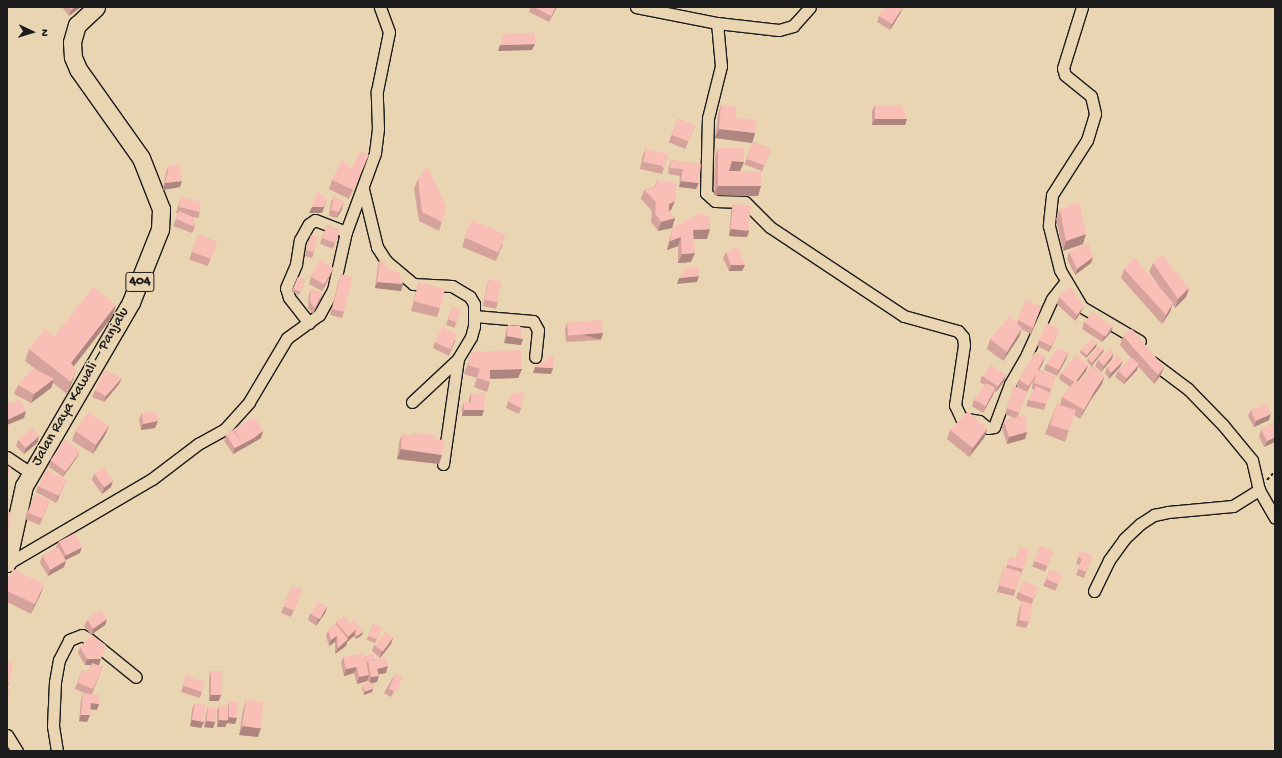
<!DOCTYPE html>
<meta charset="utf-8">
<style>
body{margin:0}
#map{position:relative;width:1282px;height:758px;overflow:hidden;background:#ead5b3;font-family:"Gochi Hand",sans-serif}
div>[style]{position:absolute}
.path>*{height:2px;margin-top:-1px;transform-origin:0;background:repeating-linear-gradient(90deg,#1c1c1c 0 3px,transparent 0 6px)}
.roads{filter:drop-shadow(1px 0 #1c1c1c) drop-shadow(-1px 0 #1c1c1c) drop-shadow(0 1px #1c1c1c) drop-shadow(0 -1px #1c1c1c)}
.minor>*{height:11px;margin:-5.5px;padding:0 5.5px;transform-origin:5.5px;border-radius:5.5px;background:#ead5b3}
.primary>*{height:17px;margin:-8.5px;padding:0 8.5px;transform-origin:8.5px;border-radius:8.5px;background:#ead5b3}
.wall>*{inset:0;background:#d6a39c;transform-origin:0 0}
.shaded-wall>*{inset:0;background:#ae857f;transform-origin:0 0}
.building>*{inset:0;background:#f9beb5;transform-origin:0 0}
span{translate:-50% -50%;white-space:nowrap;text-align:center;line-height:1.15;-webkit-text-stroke:3px #ead5b3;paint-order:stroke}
.shield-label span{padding:1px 3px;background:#ead5b3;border:1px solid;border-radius:3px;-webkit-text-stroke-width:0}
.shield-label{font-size:14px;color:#1c1c1c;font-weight:700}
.street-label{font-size:15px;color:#1c1c1c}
.frame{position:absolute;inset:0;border:8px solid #1c1c1c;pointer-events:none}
.north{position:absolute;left:12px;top:12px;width:40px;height:40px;-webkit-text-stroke:3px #ead5b3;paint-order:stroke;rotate:94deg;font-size:11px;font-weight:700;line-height:16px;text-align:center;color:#1c1c1c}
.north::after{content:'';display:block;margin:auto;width:14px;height:18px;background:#1c1c1c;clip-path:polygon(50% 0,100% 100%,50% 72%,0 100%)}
</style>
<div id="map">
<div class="path">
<div style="left:1267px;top:480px;width:12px;rotate:-48deg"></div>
</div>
<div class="roads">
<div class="minor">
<div style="left:636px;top:7px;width:83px;rotate:11.2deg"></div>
<div style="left:717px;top:23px;width:62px;rotate:6.4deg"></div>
<div style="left:779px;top:30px;width:15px;rotate:-16deg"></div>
<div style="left:793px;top:26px;width:25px;rotate:-48deg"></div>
<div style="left:1082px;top:7px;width:64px;rotate:107.3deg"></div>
<div style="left:1063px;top:68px;width:7px;rotate:74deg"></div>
<div style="left:1065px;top:75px;width:33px;rotate:39deg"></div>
<div style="left:1091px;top:96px;width:18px;rotate:77deg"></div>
<div style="left:1095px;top:114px;width:27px;rotate:107deg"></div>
<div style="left:1087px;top:140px;width:65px;rotate:122.5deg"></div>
<div style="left:1052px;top:195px;width:31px;rotate:96deg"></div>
<div style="left:1049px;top:226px;width:45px;rotate:76deg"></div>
<div style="left:1060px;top:270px;width:43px;rotate:59.3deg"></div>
<div style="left:1082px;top:307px;width:67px;rotate:30.4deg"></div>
<div style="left:717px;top:23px;width:43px;rotate:84.7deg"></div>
<div style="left:721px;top:66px;width:54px;rotate:104deg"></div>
<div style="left:708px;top:118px;width:75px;rotate:91.5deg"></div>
<div style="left:706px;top:193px;width:12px;rotate:42deg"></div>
<div style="left:715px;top:201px;width:30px;rotate:2deg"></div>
<div style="left:745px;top:202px;width:35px;rotate:45deg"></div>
<div style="left:770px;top:227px;width:161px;rotate:33.6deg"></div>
<div style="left:904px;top:316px;width:56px;rotate:15.5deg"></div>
<div style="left:958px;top:331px;width:8px;rotate:50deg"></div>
<div style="left:963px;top:337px;width:8px;rotate:83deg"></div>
<div style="left:964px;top:345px;width:61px;rotate:98.5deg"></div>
<div style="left:955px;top:405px;width:14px;rotate:65deg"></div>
<div style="left:961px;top:418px;width:18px;rotate:9deg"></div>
<div style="left:979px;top:421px;width:11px;rotate:38deg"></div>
<div style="left:988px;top:428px;width:6px;rotate:-9deg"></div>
<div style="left:994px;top:427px;width:46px;rotate:-69.6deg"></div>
<div style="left:1010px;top:384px;width:34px;rotate:-60deg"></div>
<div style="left:1027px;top:354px;width:60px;rotate:-65.6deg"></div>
<div style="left:1052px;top:299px;width:23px;rotate:-52deg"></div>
<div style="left:363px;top:189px;width:60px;rotate:76.4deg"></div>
<div style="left:377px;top:247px;width:17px;rotate:57deg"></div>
<div style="left:386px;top:261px;width:35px;rotate:40deg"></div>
<div style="left:413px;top:284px;width:39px;rotate:3deg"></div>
<div style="left:452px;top:286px;width:21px;rotate:31deg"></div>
<div style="left:470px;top:297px;width:8px;rotate:60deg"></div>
<div style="left:474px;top:304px;width:22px;rotate:90deg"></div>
<div style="left:474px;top:326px;width:11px;rotate:105deg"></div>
<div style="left:471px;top:337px;width:26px;rotate:121deg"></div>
<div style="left:458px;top:359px;width:63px;rotate:136.9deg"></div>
<div style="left:474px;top:316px;width:59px;rotate:4.8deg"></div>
<div style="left:533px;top:321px;width:10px;rotate:61deg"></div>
<div style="left:538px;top:330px;width:27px;rotate:96deg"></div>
<div style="left:309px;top:323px;width:33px;rotate:-128deg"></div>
<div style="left:289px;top:297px;width:9px;rotate:-108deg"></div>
<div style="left:286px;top:288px;width:26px;rotate:-67deg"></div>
<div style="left:296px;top:264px;width:24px;rotate:-81deg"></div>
<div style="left:300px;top:240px;width:18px;rotate:-61deg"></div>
<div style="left:309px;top:224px;width:7px;rotate:-34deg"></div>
<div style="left:315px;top:220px;width:33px;rotate:21deg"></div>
<div style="left:1152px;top:362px;width:45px;rotate:36.9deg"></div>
<div style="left:1188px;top:389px;width:50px;rotate:45.8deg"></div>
<div style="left:1223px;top:425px;width:45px;rotate:50.4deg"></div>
<div style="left:1252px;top:460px;width:31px;rotate:77deg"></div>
<div style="left:1259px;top:490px;width:32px;rotate:60deg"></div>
<div style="left:7px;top:457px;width:29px;rotate:34deg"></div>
<div style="left:443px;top:464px;width:106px;rotate:-81.9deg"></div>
<div style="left:7px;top:564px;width:168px;rotate:-30.4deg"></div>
<div style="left:152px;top:479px;width:58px;rotate:-37.3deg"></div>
<div style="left:198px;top:444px;width:31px;rotate:-29deg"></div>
<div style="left:225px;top:429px;width:36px;rotate:-48deg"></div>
<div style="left:249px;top:402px;width:74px;rotate:-59.3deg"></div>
<div style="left:287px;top:338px;width:39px;rotate:-36deg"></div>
<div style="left:319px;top:315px;width:29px;rotate:-61deg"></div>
<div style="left:333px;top:290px;width:59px;rotate:-77.4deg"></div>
<div style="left:346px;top:232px;width:84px;rotate:-69.8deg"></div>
<div style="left:375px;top:153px;width:24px;rotate:-83deg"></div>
<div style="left:378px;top:129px;width:38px;rotate:-92deg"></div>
<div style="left:377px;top:91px;width:60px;rotate:-78.5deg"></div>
<div style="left:389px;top:32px;width:27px;rotate:-110deg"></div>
<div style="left:1094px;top:591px;width:34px;rotate:-64deg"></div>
<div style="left:1109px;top:560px;width:26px;rotate:-54deg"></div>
<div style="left:1124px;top:539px;width:22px;rotate:-43deg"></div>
<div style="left:1140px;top:524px;width:17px;rotate:-33deg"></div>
<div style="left:1154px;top:515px;width:14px;rotate:-12deg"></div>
<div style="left:1168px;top:512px;width:65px;rotate:-5.3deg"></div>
<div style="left:1233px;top:506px;width:31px;rotate:-32deg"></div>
<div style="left:7px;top:735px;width:19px;rotate:58deg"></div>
<div style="left:57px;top:751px;width:25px;rotate:-99deg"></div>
<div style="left:53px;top:726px;width:44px;rotate:-87.4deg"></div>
<div style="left:55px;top:682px;width:22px;rotate:-80deg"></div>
<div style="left:59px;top:660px;width:22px;rotate:-63deg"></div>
<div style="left:69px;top:640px;width:14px;rotate:-21deg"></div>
<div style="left:82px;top:635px;width:8px;rotate:30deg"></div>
<div style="left:89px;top:639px;width:60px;rotate:39deg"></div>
</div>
<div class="primary">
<div style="left:7px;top:563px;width:79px;rotate:-77.6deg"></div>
<div style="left:24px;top:486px;width:213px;rotate:-59.8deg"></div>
<div style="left:131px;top:302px;width:79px;rotate:-68.3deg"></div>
<div style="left:160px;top:229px;width:20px;rotate:-87deg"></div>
<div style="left:161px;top:209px;width:55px;rotate:-111.4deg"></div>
<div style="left:141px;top:158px;width:109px;rotate:-125.3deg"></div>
<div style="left:78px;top:69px;width:13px;rotate:-113deg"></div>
<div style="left:73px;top:57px;width:15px;rotate:-94deg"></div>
<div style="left:72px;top:42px;width:18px;rotate:-74deg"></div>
<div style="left:77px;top:25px;width:26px;rotate:-43deg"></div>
</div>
</div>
<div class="wall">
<div style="clip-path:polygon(62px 7px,81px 7px,69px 16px)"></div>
<div style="clip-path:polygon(531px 7px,556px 7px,549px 22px,529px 12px)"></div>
<div style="clip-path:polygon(901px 12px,890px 30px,877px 22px,879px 16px)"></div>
<div style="clip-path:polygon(721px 105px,735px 118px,755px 133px,752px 143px,715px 138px,718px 114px)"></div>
<div style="clip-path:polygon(875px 105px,907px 119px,905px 125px,872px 125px,872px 111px)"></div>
<div style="left:678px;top:119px;width:18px;height:25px;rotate:22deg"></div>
<div style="left:753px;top:142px;width:19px;height:24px;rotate:21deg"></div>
<div style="clip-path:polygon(718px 148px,744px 162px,740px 171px,729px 171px,761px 186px,758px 196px,714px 195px,715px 157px)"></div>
<div style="clip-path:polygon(646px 149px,664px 168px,662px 174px,640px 169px,643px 155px)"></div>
<div style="clip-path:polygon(671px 160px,701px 164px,696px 189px,679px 187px,680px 176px,668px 174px,669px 166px)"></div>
<div style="clip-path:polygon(365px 164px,349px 199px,329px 189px,332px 180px,352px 169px)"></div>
<div style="clip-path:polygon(169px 166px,180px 187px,163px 190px,166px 172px)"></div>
<div style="clip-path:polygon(418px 179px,442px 222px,439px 231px,419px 221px,414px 189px)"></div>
<div style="clip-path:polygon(657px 180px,671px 210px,669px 211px,669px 212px,675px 218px,672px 228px,658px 231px,651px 222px,652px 211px,641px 199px,644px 190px,655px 186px)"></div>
<div style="clip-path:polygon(334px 196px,342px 209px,337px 218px,329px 216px,331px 202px)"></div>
<div style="clip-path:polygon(181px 197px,200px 212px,198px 218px,193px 217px,195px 227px,192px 233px,173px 226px,178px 213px,176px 213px)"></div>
<div style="clip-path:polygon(733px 204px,749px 231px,747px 237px,729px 236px,731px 211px)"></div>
<div style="clip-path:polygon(1060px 210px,1083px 244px,1063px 251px,1056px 219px)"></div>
<div style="left:327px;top:225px;width:14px;height:20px;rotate:21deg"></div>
<div style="clip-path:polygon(673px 227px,707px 239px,694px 239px,691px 262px,678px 263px,678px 246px,667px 250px,670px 237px)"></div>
<div style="left:198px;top:235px;width:20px;height:26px;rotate:20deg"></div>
<div style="clip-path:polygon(311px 235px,314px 252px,312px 258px,305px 256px)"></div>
<div style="clip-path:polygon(465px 238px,503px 244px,496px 261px,462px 247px)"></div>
<div style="clip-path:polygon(726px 252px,745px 265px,742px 271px,729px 271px,723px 258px)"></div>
<div style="clip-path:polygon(1069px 252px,1091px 263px,1075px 275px,1067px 259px)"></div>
<div style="clip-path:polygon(380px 259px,387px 269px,403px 284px,401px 291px,375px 288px,378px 265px)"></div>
<div style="clip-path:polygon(1153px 263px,1189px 288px,1186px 297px,1175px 308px,1172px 304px,1170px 312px,1162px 324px,1121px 278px,1124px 269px,1159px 286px,1149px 272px)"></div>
<div style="clip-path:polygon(331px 274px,322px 291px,309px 284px,311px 277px)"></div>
<div style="clip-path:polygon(341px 274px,344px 312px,342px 318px,330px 315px,339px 280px)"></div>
<div style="left:298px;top:277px;width:8px;height:16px;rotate:23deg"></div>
<div style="clip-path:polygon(489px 279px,498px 302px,496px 309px,483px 306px,487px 285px)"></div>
<div style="clip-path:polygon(419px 282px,440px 308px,437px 317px,411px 311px,416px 292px)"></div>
<div style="clip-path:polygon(311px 289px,322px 294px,313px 314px,308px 308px,309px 295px)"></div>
<div style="clip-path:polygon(1059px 297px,1081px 312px,1075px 321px,1057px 304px)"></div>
<div style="clip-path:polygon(1026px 300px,1041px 307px,1031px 334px,1021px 329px,1019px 337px,1003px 361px,987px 349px,990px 339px,1017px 323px)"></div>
<div style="clip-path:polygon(116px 305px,112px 317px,74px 366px,72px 382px,67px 394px,53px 383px,51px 388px,31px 403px,14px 394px,18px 385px,37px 370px,25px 361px,29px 349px,54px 337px)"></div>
<div style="left:452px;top:307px;width:9px;height:19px;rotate:18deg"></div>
<div style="clip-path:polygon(1084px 322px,1111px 332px,1102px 342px,1082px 329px)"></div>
<div style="clip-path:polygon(567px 323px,601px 340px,566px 342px,565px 329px)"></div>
<div style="clip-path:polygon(508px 325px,521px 345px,504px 343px,506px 331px)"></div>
<div style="clip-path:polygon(1057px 335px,1049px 352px,1037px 346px,1039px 340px)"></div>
<div style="clip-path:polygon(1123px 336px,1164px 367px,1160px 376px,1154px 384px,1138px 366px,1137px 370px,1124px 384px,1115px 377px,1118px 371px,1131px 358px,1120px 345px)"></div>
<div style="clip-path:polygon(456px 340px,449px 356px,433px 348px,435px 342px)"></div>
<div style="clip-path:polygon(1096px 347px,1086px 358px,1080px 353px,1081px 350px)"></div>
<div style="clip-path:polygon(1104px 349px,1103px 352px,1092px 366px,1104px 377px,1102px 384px,1090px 401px,1080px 419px,1074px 415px,1065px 442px,1045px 434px,1057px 404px,1060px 405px,1062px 397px,1070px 387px,1059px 379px,1061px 373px,1088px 365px,1086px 371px,1078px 382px,1080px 383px,1091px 366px,1087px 361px,1088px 358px)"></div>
<div style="clip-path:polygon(472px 352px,522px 369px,518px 378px,490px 379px,490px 382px,487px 392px,474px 387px,477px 378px,464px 374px)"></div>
<div style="clip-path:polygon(1068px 353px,1066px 359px,1057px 376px,1044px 370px,1046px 364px)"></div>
<div style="clip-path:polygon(1112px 359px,1101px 372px,1095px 366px,1098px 360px)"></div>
<div style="clip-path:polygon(1043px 363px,1039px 370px,1055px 377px,1044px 410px,1026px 406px,1028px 400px,1034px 390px,1032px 389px,1033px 380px,1027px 392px,1018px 416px,1027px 432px,1025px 439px,1007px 444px,1002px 428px,1004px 421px,1014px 418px,1005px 414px,1014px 386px,1022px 390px,1016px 386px,1019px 380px)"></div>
<div style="clip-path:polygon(1107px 367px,1120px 367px,1109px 379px,1105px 373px)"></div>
<div style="clip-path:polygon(982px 376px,1004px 381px,996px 392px,994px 391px,983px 413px,972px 406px,974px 400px,985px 385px,980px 382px)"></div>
<div style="clip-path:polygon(122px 378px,119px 384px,104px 402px,92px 397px,95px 390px)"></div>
<div style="clip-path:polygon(471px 393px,482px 416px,462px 416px,462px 408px,464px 402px,469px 402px,469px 399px)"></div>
<div style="clip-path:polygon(508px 401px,521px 408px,519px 414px,506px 408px)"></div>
<div style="clip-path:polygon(1251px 410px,1269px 420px,1254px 427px,1248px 416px)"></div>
<div style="clip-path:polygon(142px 413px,158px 421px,155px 428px,141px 430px,139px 419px)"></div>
<div style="clip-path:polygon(1275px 422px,1264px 447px,1259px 436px,1261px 430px)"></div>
<div style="clip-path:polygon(109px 426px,105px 435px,93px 454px,72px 441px,75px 431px)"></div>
<div style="clip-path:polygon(234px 429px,263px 431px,261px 438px,251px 444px,233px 454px,224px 441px,226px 435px,233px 430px)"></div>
<div style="clip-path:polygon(987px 429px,984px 438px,969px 457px,947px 439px,950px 430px)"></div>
<div style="clip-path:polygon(414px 433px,442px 455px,439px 464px,397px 459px,399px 443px,402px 434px,413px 436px)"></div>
<div style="clip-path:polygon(39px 436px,37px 443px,24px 454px,16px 446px,18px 440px)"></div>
<div style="clip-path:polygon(80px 451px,77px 457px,63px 477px,49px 467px,51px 461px)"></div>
<div style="clip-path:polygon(94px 474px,111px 487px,102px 494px,92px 480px)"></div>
<div style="clip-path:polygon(38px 486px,64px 486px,56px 503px,36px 492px)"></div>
<div style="clip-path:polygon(50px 500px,40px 525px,25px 519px,27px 512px)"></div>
<div style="clip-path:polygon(59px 541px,80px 553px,66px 560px,64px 567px,48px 576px,40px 563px,42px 556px,57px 548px,56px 547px)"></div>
<div style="left:1040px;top:546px;width:14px;height:22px;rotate:21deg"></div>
<div style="clip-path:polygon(1020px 547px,1023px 569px,1021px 575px,1020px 575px,1014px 596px,997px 592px,1002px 573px,1004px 567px,1006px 568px,1010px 557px,1016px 559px)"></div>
<div style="clip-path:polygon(1080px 551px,1092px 556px,1084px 578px,1076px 575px,1080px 565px,1076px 564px)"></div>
<div style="left:1050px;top:570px;width:13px;height:17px;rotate:23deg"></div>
<div style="clip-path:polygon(7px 581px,41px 593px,31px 614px,7px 602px)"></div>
<div style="left:292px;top:586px;width:11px;height:29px;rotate:22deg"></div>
<div style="clip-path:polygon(1018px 592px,1036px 594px,1032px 603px,1029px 622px,1026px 628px,1016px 626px,1020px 607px,1022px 602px,1016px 598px)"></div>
<div style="clip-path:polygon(327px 607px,325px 613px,316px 626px,308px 620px,310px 614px)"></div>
<div style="clip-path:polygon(107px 619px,105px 625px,91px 635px,84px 626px,87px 620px)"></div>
<div style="clip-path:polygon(336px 622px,350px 624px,362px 635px,356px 639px,354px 636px,347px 642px,346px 646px,335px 654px,335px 642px,329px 646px,326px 636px,328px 630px,336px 624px)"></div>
<div style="left:373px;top:624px;width:9px;height:17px;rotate:21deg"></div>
<div style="clip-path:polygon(393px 638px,391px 644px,380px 658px,372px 651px,374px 645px)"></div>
<div style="clip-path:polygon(80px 647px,99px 665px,97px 665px,103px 667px,92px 694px,97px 710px,90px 709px,87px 722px,79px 721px,81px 700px,83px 693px,87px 694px,75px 689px,82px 670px,89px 672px,91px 665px,85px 665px,78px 653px)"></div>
<div style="clip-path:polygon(365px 656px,375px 659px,386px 673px,379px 674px,377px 682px,372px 683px,373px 689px,372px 692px,364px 695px,362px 688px,363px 685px,369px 683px,368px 680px,367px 681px,357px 684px,354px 673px,344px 676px,341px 663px,343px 657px)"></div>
<div style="clip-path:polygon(7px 662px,9px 683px,7px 689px)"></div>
<div style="clip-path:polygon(211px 671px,219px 701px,209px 701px,209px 677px)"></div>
<div style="left:395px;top:674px;width:8px;height:22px;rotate:30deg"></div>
<div style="clip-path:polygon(186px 676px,202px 691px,200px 698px,181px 692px)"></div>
<div style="clip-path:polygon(246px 700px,258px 737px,239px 735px,243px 710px)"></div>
<div style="clip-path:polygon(229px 702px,235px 724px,227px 723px,225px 727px,217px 727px,217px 711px,219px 705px,228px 706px)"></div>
<div style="clip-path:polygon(195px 703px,204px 722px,201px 728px,190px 726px,192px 709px)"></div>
<div style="clip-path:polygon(208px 707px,215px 722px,213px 728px,204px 727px,206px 713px)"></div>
</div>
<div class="shaded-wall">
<div style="clip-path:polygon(75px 7px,81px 7px,69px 16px,71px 10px)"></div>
<div style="clip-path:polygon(556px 7px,556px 9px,549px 22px)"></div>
<div style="clip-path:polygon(903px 7px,901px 12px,890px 30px,892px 24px)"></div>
<div style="clip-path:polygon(535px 44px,532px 50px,498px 51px,500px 45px)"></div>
<div style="clip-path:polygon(875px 119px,907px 119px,905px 125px,872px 125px)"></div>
<div style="clip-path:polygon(719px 129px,755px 133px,752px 143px,715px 138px)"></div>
<div style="clip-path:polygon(732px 161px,744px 162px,740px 171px,728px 171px)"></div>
<div style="clip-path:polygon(182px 181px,180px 187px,163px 190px,165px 183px)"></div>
<div style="clip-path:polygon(681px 181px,699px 183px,696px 189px,679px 187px)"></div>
<div style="clip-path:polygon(718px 186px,761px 186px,758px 196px,714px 195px)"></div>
<div style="clip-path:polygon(327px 200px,322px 213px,309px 213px,312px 207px)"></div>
<div style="clip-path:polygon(675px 201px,671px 210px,665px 213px,669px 204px)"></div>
<div style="clip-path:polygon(344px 202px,342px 209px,337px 218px,339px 212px)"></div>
<div style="clip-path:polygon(675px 218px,672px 228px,658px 231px,661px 222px)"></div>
<div style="clip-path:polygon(710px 229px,707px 239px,690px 239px,693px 230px)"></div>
<div style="clip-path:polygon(731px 229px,749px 231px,747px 237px,729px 236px)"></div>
<div style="clip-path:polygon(1086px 234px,1083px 244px,1063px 251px,1066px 241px)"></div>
<div style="clip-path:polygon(681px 237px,678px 246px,667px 250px,670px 241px)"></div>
<div style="clip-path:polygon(695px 253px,691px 262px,678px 263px,682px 254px)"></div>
<div style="clip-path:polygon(1093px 257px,1091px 263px,1075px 275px,1077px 269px)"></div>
<div style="clip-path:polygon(731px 265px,745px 265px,742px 271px,729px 271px)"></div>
<div style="clip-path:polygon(334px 268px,331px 274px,322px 291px,324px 285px)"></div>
<div style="clip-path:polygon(699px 276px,697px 282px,677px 284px,679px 278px)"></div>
<div style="clip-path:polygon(377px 282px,403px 284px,401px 291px,375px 288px)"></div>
<div style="clip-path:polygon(1189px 288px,1186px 297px,1175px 308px,1178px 299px)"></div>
<div style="clip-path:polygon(322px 294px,320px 300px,313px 314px,315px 308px)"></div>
<div style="clip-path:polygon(1173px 303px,1170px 312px,1162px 324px,1166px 315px)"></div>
<div style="clip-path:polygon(116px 305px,112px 317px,67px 375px,71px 363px)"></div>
<div style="clip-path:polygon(1084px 306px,1081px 312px,1075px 321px,1077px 315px)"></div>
<div style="clip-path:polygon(1113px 326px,1111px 332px,1102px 342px,1104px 336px)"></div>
<div style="clip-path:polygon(1022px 328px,1019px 337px,1003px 361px,1007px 352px)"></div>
<div style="clip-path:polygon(1060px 329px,1057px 335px,1049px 352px,1051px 346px)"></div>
<div style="left:603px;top:333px;width:7px;height:35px;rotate:106deg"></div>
<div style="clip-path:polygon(507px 336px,523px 339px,521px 345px,504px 343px)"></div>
<div style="clip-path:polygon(1097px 343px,1096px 347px,1086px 358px,1087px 355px)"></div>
<div style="clip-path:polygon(1104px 349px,1103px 352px,1091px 366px,1092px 363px)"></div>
<div style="clip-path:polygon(1068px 353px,1066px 359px,1057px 376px,1059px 370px)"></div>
<div style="clip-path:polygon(1114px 353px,1112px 359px,1101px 372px,1104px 366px)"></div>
<div style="clip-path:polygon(1045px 356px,1043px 363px,1035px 376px)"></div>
<div style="clip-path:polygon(1123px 361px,1120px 367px,1109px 379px,1111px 373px)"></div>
<div style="clip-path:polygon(1139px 364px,1137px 370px,1124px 384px,1127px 377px)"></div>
<div style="clip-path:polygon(1088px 365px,1086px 371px,1072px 389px,1075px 383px)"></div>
<div style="clip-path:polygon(535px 367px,553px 368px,551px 374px,533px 373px)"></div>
<div style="clip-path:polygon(1164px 367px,1160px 376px,1154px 384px,1158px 375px)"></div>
<div style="clip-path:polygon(522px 369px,518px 378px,487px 379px,490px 370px)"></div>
<div style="clip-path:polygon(76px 370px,72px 382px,67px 394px,71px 382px)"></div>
<div style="clip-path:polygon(1036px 374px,1033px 380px,1026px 393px,1029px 386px)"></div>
<div style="clip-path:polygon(1006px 375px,1004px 381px,996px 392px,998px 386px)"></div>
<div style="clip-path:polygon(1104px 377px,1102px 384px,1090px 401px,1080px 419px,1084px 410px,1094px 392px)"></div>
<div style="clip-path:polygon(122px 378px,119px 384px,104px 402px,106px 396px)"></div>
<div style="clip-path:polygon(54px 379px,51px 388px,31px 403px,34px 394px)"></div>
<div style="clip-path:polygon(995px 388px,993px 395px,983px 413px,986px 406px)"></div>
<div style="clip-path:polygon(464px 410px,484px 410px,482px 416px,462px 416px)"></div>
<div style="clip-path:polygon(26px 411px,24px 418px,7px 425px,7px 420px)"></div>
<div style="clip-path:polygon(1271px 414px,1269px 420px,1254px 427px,1256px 421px)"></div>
<div style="clip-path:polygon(158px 421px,155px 428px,141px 430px,143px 424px)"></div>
<div style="clip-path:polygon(109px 426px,105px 435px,93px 454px,96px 445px)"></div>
<div style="clip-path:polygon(987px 429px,984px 438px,969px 457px,973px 448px)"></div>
<div style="clip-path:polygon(263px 431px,261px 438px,251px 444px,233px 454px,235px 448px)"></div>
<div style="clip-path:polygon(1027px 432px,1025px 439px,1007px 444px,1009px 437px)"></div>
<div style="clip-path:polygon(39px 436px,37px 443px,24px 454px,26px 448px)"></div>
<div style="clip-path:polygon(1275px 437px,1275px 442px,1264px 447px,1267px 441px)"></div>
<div style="clip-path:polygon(401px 449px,442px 455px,439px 464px,397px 459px)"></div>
<div style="clip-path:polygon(80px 451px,77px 457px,63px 477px,66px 471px)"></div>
<div style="clip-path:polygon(67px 480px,64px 486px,56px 503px,58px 496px)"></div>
<div style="clip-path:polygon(113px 481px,111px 487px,102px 494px,104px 488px)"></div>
<div style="clip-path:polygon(82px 547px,80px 553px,63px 561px,66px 555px)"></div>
<div style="clip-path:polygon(66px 561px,64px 567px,48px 576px,50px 570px)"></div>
<div style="clip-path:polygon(44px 584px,41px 593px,31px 614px,35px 604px)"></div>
<div style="clip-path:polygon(327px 607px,325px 613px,316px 626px,318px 620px)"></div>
<div style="clip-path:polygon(107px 619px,105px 625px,91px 635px,93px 629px)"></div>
<div style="clip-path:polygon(356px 630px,354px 636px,347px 642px,346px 646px,335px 654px,338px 648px,347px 640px,348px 637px)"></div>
<div style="clip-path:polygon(363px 632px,362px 635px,356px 639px,357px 636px)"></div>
<div style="clip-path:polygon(337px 636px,335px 642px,329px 646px,331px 640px)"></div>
<div style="clip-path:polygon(393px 638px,391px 644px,380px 658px,382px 651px)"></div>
<div style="clip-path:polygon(87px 659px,101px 659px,99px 665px,85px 665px)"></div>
<div style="clip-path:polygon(388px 666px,386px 673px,375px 675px,377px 669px)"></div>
<div style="clip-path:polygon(357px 667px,354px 673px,344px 676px,346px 669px)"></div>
<div style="clip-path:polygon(369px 675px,367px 681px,357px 684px,359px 677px)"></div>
<div style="clip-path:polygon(379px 676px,377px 682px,369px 684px,371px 677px)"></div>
<div style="clip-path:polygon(373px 689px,372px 692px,364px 695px,365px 692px)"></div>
<div style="clip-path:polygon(211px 695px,221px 695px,219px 701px,209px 701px)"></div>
<div style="clip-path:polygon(91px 703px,99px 704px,97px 710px,89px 709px)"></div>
<div style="clip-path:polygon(81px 715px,90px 715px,87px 722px,79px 721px)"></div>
<div style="clip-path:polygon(229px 717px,237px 718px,235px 724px,227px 723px,225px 727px,217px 727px,219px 720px,227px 721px)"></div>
<div style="clip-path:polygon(192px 720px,204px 722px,201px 728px,190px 726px)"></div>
<div style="clip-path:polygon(207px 721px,215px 722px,213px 728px,204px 727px)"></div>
<div style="clip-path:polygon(243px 726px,261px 728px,258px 737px,239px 735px)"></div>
</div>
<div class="building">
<div style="clip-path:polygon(69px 7px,75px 7px,71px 10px)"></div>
<div style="clip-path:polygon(534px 7px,556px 7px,551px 16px)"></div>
<div style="clip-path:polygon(885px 7px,903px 7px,892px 24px,879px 16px)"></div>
<div style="clip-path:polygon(535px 33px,535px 44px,500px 45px,504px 34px)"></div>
<div style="clip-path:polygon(721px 105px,737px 107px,735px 118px,757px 120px,755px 133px,719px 129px)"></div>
<div style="clip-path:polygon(875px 105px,902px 105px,907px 119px,875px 119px)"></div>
<div style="left:678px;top:119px;width:18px;height:17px;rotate:22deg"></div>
<div style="left:753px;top:142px;width:19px;height:18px;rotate:21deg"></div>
<div style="clip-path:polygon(718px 148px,744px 148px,744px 162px,732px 161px,729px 171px,761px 171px,761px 186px,718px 186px)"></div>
<div style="left:646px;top:149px;width:23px;height:13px;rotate:13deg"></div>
<div style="clip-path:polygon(360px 151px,369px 155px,353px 190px,332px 180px,342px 160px,352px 169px)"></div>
<div style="clip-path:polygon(671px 160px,701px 164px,699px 183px,681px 181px,683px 169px,670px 168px)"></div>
<div style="clip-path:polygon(179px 164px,182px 181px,165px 183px,169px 166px)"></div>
<div style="clip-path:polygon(427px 166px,446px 206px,442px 222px,422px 212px,418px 179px)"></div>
<div style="clip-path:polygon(657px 180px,677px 183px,675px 201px,669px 204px,669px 212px,675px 218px,661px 222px,655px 213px,656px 202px,644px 190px,656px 186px)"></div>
<div style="clip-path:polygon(317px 191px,327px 200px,324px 207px,312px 207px)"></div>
<div style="clip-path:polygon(334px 196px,344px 202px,339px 212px,331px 210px)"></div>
<div style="clip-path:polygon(181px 197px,200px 202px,200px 212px,179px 207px)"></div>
<div style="clip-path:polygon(1079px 201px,1086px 234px,1066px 241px,1060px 210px)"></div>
<div style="left:733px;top:204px;width:18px;height:25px;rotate:6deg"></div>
<div style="clip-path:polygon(179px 211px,193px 217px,195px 227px,176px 219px)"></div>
<div style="clip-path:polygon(701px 213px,710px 218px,710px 229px,693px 230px,695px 253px,682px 254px,681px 237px,670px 241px,673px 227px)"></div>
<div style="left:472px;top:220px;width:37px;height:19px;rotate:24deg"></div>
<div style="left:327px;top:225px;width:14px;height:14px;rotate:21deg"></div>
<div style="left:198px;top:235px;width:20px;height:18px;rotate:20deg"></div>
<div style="left:311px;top:235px;width:7px;height:16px;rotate:16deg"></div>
<div style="clip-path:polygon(1088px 242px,1093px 257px,1077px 269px,1069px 252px)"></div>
<div style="clip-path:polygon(738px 247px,745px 265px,731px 265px,726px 252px)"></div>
<div style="clip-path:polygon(1162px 255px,1189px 288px,1178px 299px,1153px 263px)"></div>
<div style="clip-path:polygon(1135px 258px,1173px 303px,1166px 315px,1124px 269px)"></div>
<div style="clip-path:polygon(380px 259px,385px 263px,387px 269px,399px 272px,403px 284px,377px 282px)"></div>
<div style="left:320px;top:260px;width:16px;height:19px;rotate:30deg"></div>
<div style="clip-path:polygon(698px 266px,699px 276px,679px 278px,686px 268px)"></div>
<div style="left:341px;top:274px;width:12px;height:36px;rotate:14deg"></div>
<div style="left:298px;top:277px;width:8px;height:13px;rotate:23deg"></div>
<div style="left:489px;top:279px;width:13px;height:21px;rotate:13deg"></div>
<div style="left:419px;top:282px;width:27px;height:20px;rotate:15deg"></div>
<div style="clip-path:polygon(1070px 286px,1084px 306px,1077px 315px,1059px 297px)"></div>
<div style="clip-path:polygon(93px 287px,116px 305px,71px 363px,76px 370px,71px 382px,29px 349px,45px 329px,54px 337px)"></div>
<div style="clip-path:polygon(311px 289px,322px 294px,315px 308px,310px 302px)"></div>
<div style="clip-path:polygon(1026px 300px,1041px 307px,1033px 328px,1018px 320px)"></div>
<div style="left:452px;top:307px;width:9px;height:13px;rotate:18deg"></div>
<div style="left:1092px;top:312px;width:25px;height:13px;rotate:34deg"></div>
<div style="clip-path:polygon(1010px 316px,1022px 328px,1007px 352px,990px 339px)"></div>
<div style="left:602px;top:320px;width:13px;height:35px;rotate:86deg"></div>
<div style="left:1047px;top:323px;width:14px;height:19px;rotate:25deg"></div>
<div style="clip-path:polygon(508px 325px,520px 326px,523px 339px,507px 336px)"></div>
<div style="left:442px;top:327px;width:17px;height:17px;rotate:24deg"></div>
<div style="clip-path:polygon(1132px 329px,1164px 367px,1158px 375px,1123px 336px)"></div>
<div style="clip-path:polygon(1092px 339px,1097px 343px,1087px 355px,1081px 350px)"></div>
<div style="clip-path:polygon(1099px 346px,1104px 349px,1092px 363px,1088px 358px)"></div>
<div style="clip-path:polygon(1058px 348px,1068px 353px,1059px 370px,1046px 364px)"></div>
<div style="clip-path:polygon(1110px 348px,1114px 353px,1104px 366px,1098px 360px)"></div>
<div style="clip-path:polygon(521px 350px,522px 369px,490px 370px,490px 382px,477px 378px,480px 369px,468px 365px,472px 352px)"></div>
<div style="clip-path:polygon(1035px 352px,1045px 356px,1038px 370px,1055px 377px,1052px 389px,1034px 383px,1036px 374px,1029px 386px,1019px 380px)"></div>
<div style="clip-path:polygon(554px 354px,553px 368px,535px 367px)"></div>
<div style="clip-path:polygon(1118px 354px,1123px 361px,1111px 373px,1107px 367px)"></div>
<div style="clip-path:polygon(1076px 355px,1088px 365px,1077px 380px,1076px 380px,1074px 382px,1061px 373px)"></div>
<div style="left:1131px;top:357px;width:11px;height:19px;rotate:41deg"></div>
<div style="left:991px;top:365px;width:18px;height:14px;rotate:34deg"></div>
<div style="clip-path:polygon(1091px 366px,1104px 377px,1092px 395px,1094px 392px,1080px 383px)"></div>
<div style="clip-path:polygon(33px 368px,54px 379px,34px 394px,18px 385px)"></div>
<div style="clip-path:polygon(104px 370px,122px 378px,106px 396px,95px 390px)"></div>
<div style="clip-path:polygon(1076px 380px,1094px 392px,1084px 410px,1062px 397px)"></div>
<div style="clip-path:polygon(986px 383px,995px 388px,986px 406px,974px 400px)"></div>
<div style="clip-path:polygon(1014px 386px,1027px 392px,1019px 413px,1007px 408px)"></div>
<div style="clip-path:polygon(1036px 386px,1051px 393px,1047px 404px,1028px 400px)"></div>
<div style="clip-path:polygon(524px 392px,521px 408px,508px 401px,512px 394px)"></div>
<div style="clip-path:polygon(471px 393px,485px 393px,484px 410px,464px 410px,464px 402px,471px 402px)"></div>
<div style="clip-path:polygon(20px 400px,26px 411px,7px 420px,7px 404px)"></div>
<div style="left:1266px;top:403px;width:12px;height:17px;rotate:66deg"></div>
<div style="left:1057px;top:404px;width:20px;height:22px;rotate:18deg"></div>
<div style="clip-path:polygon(156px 411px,158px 421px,143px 424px,142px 413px)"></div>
<div style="clip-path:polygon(968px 411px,987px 429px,973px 448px,950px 430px)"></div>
<div style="left:88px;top:412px;width:25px;height:23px;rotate:34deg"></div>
<div style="clip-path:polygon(1026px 414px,1027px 432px,1009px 437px,1004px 421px)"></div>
<div style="clip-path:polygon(254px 417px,263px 431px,254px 438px,235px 448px,226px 435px,233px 430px,241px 442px,234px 429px)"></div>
<div style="clip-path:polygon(1275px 422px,1275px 437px,1267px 441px,1261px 430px)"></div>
<div style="left:32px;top:428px;width:11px;height:18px;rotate:49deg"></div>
<div style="clip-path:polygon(414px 433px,435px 435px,434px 439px,444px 440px,442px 455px,401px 449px,402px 434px,414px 436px)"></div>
<div style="left:65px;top:440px;width:19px;height:25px;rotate:36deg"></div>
<div style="clip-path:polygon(7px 466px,11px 467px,7px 477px)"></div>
<div style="left:103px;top:467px;width:17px;height:11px;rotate:54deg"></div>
<div style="left:46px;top:470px;width:23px;height:18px;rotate:25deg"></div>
<div style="left:35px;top:494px;width:16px;height:20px;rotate:22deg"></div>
<div style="clip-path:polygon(7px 512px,10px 512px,8px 532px,7px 532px)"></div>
<div style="left:75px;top:533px;width:16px;height:18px;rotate:63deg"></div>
<div style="left:1040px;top:546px;width:14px;height:16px;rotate:21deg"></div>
<div style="left:58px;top:547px;width:16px;height:18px;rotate:60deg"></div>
<div style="clip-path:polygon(1020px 547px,1029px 550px,1023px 569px,1007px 565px,1010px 557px,1016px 559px)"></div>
<div style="clip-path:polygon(1080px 551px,1092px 556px,1086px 572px,1078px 569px,1082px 559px,1078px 557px)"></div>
<div style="left:1004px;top:567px;width:18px;height:19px;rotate:16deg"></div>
<div style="clip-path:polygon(13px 569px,44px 584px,35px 604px,7px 591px,7px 581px)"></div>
<div style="left:1050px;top:570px;width:13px;height:10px;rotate:23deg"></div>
<div style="left:1023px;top:581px;width:17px;height:12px;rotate:24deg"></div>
<div style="left:292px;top:586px;width:11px;height:22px;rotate:22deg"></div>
<div style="clip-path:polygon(1022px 601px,1033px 604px,1029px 622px,1019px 620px)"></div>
<div style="left:318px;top:602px;width:10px;height:14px;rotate:29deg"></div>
<div style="left:101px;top:610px;width:11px;height:17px;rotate:56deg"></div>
<div style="left:344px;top:616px;width:18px;height:10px;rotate:49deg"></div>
<div style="clip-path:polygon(355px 620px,363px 632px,357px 636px,355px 633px,356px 630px,350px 624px)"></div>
<div style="clip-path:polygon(336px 624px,348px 639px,338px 648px,337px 636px,331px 640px,328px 630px)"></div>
<div style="left:373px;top:624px;width:9px;height:13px;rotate:21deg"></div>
<div style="left:385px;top:632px;width:10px;height:17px;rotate:37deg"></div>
<div style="clip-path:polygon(92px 635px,106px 645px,101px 659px,87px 659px,80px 647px)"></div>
<div style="clip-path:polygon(364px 653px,369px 675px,359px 677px,357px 667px,346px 669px,343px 657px)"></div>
<div style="clip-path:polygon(374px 653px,375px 659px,368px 661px,366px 663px,365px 656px)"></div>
<div style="clip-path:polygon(385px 657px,388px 666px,377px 669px,379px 676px,371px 677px,368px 661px)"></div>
<div style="clip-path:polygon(7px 662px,13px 663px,9px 683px,7px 682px)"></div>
<div style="clip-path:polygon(92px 663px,103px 667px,93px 689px,78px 683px,82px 670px,89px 672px)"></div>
<div style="left:211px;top:671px;width:11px;height:24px"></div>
<div style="clip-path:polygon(395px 674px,402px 678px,397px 692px,389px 689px)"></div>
<div style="left:186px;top:676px;width:20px;height:10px;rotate:18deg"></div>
<div style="left:371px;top:682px;width:7px;height:9px;rotate:74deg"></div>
<div style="clip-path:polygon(7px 690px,10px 691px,7px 706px)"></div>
<div style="clip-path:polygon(83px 693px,100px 695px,99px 704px,91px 703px,90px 715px,81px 715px)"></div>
<div style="left:246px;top:700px;width:18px;height:26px;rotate:9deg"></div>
<div style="clip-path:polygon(229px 702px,238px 702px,237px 718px,229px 717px)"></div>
<div style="left:195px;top:703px;width:11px;height:17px;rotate:10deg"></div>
<div style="left:219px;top:705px;width:9px;height:15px"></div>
<div style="left:208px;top:707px;width:9px;height:14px;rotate:6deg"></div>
</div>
<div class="shield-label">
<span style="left:140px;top:282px">404</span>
</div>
<div class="street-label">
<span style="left:81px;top:387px;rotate:-60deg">Jalan Raya Kawali – Panjalu</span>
</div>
<div class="frame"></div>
<div class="north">N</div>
</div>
